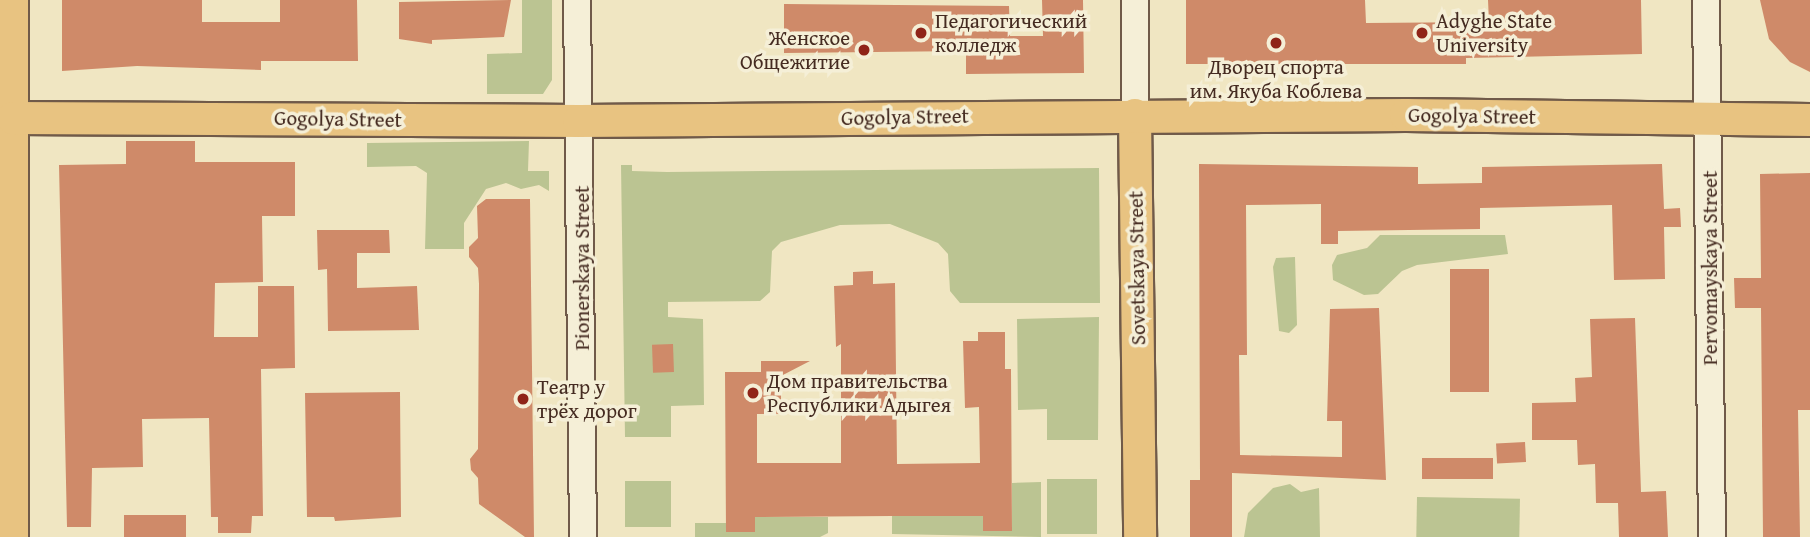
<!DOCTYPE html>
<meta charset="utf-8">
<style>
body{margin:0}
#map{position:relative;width:1810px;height:537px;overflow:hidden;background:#f0e6c2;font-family:"Gentium Book Plus",serif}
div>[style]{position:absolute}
.green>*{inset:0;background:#bbc492;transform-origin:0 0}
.building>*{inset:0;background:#cf8a69;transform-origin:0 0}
.roads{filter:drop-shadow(2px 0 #705a49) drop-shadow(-2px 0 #705a49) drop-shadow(0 2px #705a49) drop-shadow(0 -2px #705a49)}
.minor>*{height:26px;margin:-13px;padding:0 13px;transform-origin:13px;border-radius:13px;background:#f5efd7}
.major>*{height:32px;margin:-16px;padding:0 16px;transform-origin:16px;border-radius:16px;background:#e8c381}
.dots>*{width:19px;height:19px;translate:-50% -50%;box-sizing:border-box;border:4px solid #f5efd7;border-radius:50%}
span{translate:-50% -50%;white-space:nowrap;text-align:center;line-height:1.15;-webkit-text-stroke:7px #f5efd7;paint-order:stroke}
.poi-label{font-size:21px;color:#452b21}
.left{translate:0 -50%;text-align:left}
.right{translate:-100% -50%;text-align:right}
.street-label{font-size:21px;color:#452b21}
</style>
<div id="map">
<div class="green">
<div style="clip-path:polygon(522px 0,552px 0,552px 80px,543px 94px,487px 94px,487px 54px,522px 53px)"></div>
<div style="clip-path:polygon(529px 141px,528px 171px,549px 171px,549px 191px,539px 185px,521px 189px,506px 183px,486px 189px,464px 223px,464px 249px,425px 249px,427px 173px,416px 166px,367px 167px,367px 143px)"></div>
<div style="clip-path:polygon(621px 165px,632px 165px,632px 171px,667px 172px,1099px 168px,1100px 303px,960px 303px,950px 291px,948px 254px,938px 243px,890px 224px,840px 225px,781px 242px,772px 251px,770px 292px,760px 301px,668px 302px,668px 317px,703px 319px,704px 405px,671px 406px,671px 437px,625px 437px)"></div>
<div style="clip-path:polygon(1380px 235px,1505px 235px,1508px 254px,1417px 265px,1402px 271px,1378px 294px,1364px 295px,1333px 280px,1332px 265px,1337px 255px,1367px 248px)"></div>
<div style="clip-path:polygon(1295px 257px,1297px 325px,1289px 333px,1279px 331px,1273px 267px,1276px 258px)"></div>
<div style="clip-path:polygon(1099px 317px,1098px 440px,1047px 440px,1047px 409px,1018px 410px,1017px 319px)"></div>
<div style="left:1047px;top:479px;width:50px;height:55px"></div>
<div style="left:625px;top:481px;width:46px;height:46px"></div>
<div style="clip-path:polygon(1041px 482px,1041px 537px,892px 534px,892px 516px,983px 516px,1012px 531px,1012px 483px)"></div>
<div style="clip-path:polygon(1290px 484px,1301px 492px,1319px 488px,1320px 537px,1244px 537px,1248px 513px,1273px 488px)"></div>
<div style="left:1417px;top:497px;width:103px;height:40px;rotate:1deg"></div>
<div style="clip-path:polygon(755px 517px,828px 517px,828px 533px,820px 537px,695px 537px,695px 523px,726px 523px,727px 532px,755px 532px)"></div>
</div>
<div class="building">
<div style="clip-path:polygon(62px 0,202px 0,202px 22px,280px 22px,280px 0,357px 0,358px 61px,261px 61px,261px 70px,137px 66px,62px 71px)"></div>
<div style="clip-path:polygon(511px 0,504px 37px,432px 40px,432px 44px,399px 39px,399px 2px)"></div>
<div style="clip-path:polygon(1042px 0,1083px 0,1084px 73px,966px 74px,966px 51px,784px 53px,784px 4px,1009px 6px,1010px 36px,1043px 36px)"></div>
<div style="clip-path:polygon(1186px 0,1365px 0,1366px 23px,1489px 22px,1488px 0,1641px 0,1642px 54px,1466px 58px,1466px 64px,1186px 64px)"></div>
<div style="clip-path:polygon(1760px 0,1810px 0,1810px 72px,1790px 62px,1769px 39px)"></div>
<div style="clip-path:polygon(126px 141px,195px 141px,195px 162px,295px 162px,295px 216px,262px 216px,263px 282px,215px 283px,214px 337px,258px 337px,258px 286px,294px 286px,295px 368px,261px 369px,263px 516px,252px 516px,251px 533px,218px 533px,218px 517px,211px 517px,209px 418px,142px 419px,143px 467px,92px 468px,91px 527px,67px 527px,59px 165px,126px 164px)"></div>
<div style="clip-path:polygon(1199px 164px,1418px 167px,1418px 184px,1482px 183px,1482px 167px,1662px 164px,1664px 209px,1680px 208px,1681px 227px,1664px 227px,1665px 279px,1614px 280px,1612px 205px,1480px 208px,1480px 229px,1338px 231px,1338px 244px,1321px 244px,1321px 204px,1246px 205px,1247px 355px,1239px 355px,1240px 455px,1342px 457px,1342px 421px,1327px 421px,1330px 309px,1379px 308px,1386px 480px,1232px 473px,1232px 537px,1190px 537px,1190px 480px,1200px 480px)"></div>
<div style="clip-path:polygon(1810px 173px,1810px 410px,1798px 410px,1800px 537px,1763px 537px,1761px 308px,1735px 308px,1734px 278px,1761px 278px,1760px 174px)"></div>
<div style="clip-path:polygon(486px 199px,530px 199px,534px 537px,525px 537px,479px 504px,478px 478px,471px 470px,470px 459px,478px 449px,479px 284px,478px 268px,469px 257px,469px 247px,478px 238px,477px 206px)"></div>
<div style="clip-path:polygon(317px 230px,389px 230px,390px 253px,357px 253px,357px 288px,417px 286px,419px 330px,328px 331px,327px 269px,318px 270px)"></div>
<div style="left:1450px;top:269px;width:39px;height:123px"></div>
<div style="clip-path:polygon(873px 271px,873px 284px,895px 283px,897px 464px,980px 463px,979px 407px,965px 408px,963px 341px,978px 341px,978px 332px,1005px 332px,1005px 369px,1011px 369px,1012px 531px,983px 531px,983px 516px,892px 516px,755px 517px,755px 532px,726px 532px,725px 372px,761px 372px,761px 361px,810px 361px,781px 376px,781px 414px,757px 414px,757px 463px,841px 463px,841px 344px,836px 347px,834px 286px,853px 285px,853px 272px)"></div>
<div style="clip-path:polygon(1635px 318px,1641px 492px,1666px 491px,1668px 537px,1619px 537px,1618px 503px,1596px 503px,1595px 464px,1578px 465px,1577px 440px,1532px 440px,1532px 403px,1576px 402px,1575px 378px,1592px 377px,1590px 319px)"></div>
<div style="left:673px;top:344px;width:28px;height:21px;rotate:88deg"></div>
<div style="clip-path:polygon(400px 392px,401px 517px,335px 521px,334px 517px,307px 517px,305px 393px)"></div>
<div style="left:1525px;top:442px;width:20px;height:29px;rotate:87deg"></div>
<div style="left:1493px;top:458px;width:21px;height:71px;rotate:90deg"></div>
<div style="left:186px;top:515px;width:22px;height:62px;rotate:90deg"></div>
</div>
<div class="roads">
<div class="minor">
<div style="left:577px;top:0;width:537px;rotate:89.36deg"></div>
<div style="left:1135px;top:0;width:115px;rotate:90deg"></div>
<div style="left:1706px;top:0;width:537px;rotate:89.36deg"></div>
</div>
<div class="major">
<div style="left:12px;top:0;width:537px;rotate:90deg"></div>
<div style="left:1135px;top:115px;width:422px;rotate:89.3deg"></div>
<div style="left:13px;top:118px;width:566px;rotate:0.3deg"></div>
<div style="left:579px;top:121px;width:827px;rotate:-0.42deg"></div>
<div style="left:1406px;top:115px;width:404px;rotate:0.7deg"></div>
</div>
</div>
<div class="dots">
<div style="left:921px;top:33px;background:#8f2418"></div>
<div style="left:1422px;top:33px;background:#8f2418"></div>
<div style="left:1276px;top:43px;background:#8f2418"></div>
<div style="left:864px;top:50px;background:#8f2418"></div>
<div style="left:753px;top:393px;background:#8f2418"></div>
<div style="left:523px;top:399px;background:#8f2418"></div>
</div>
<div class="poi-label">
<span class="left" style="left:935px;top:33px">Педагогический<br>колледж</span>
<span class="left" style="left:1436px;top:33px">Adyghe State<br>University</span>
<span class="right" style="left:850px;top:50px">Женское<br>Общежитие</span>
<span style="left:1276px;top:79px">Дворец спорта<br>им. Якуба Коблева</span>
<span class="left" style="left:767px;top:393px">Дом правительства<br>Республики Адыгея</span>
<span class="left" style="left:537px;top:399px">Театр у<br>трёх дорог</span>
</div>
<div class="street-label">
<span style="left:1472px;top:116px;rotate:1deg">Gogolya Street</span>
<span style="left:905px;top:117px;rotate:-1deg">Gogolya Street</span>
<span style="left:338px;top:119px;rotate:1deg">Gogolya Street</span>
<span style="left:582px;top:268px;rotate:-90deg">Pionerskaya Street</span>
<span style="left:1137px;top:268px;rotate:-91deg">Sovetskaya Street</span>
<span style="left:1710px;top:268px;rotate:-90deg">Pervomayskaya Street</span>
</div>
</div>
